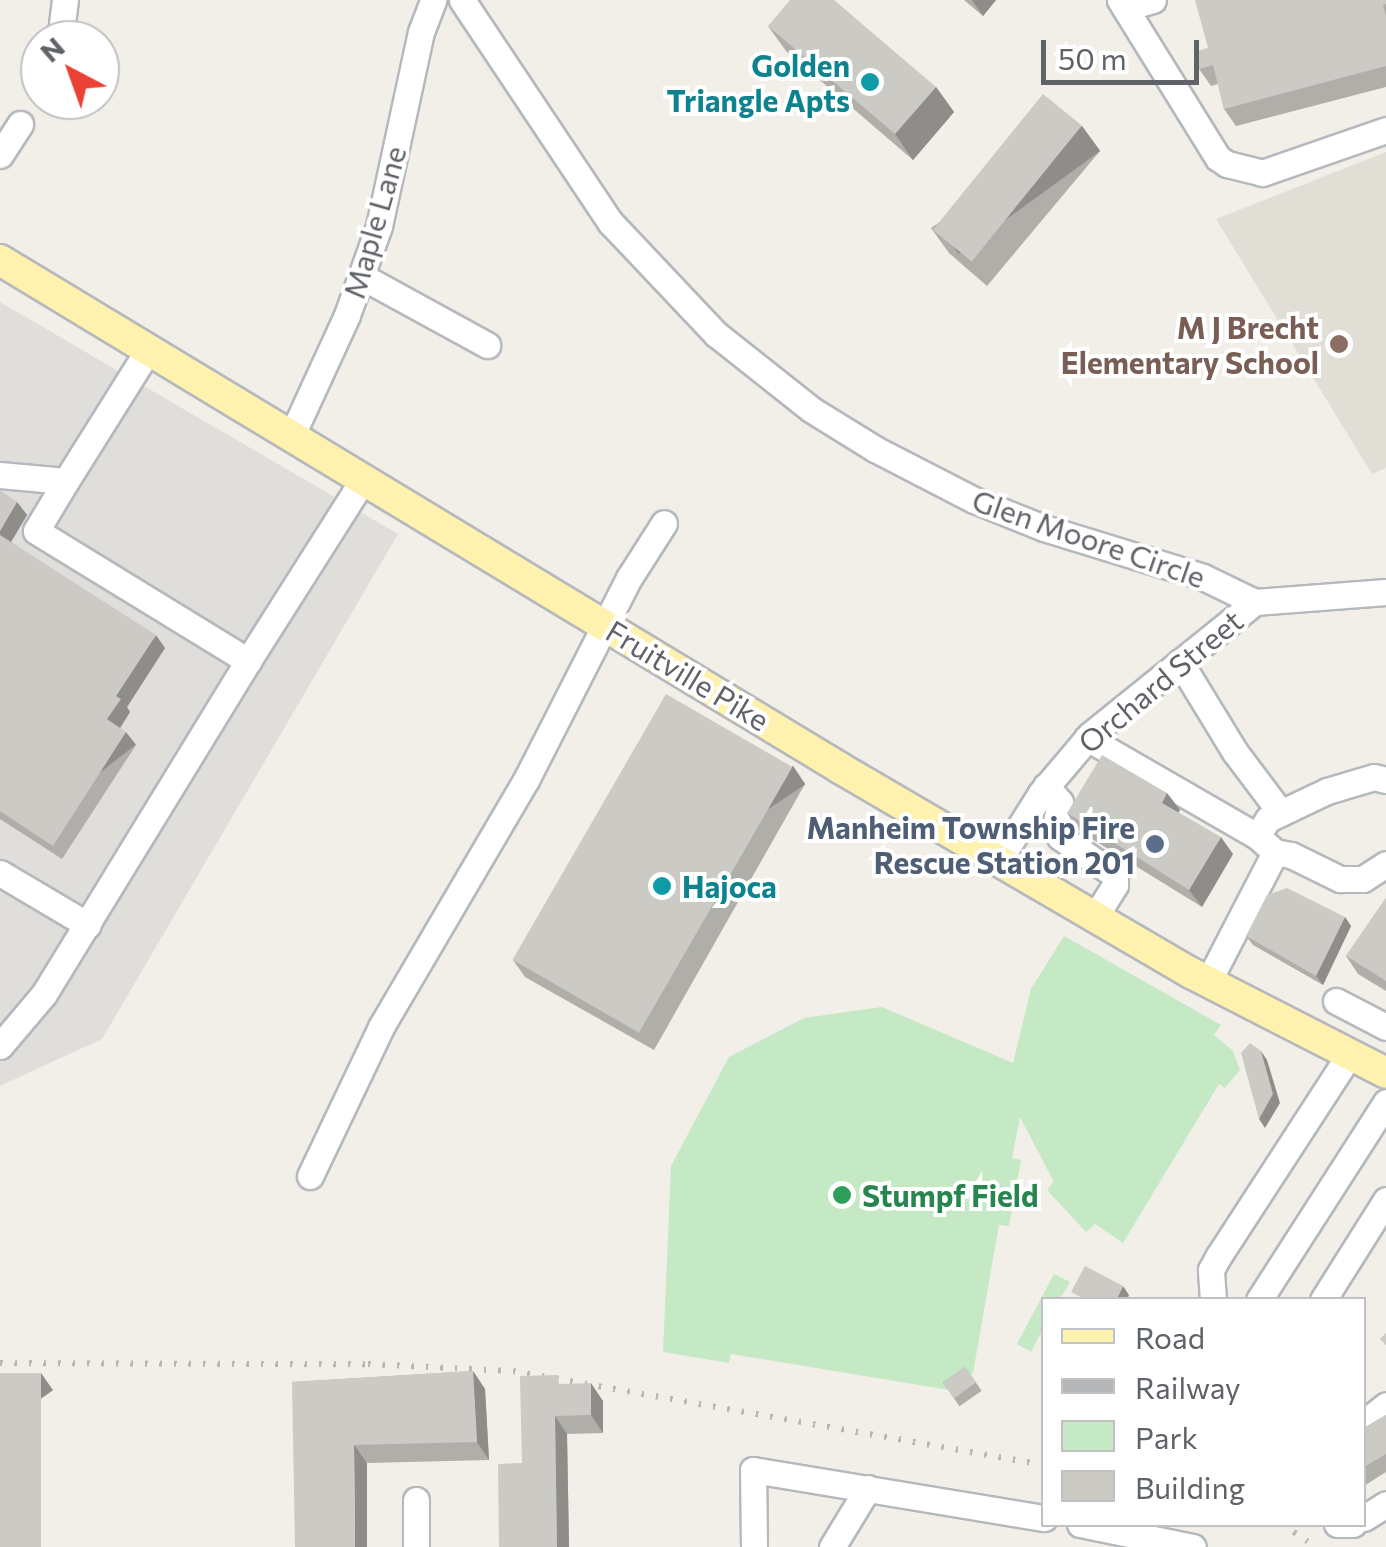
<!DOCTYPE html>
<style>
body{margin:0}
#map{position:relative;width:1386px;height:1547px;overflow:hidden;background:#f1efe8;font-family:Commissioner,sans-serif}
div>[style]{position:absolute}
.industrial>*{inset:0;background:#e0deda}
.education>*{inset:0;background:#e1ded6}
.green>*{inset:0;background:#c5e8c5}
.roads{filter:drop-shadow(2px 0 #b5b8bc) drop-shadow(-2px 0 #b5b8bc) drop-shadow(0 2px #b5b8bc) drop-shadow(0 -2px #b5b8bc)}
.minor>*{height:25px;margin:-12.5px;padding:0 12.5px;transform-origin:12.5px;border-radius:12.5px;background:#fff}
.major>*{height:30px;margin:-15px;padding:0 15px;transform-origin:15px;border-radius:15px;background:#fff2af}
.rail>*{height:6px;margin-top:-3px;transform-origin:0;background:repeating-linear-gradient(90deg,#b6b7b8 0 2.5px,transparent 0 14.5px)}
.wall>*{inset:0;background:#afaea9;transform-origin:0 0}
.shaded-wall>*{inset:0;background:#8f8d8a;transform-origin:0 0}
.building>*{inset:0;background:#cccac5;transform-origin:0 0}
.dots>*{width:28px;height:28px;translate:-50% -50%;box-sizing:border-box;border:5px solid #fff;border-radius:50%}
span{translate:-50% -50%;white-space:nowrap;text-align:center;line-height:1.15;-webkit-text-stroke:8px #fff;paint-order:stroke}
.culture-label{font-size:30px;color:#0d838f;font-weight:700}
.right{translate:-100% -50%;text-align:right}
.left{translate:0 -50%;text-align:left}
.street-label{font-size:30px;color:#5f6368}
.education-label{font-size:30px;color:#785e54;font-weight:700}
.service-label{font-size:30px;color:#4e5e75;font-weight:700}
.leisure-label{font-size:30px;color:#27864d;font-weight:700}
.legend{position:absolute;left:1041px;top:1297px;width:325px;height:230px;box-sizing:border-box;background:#fff;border:2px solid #bfc1c3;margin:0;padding:12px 18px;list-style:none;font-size:30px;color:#5f6368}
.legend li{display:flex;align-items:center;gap:20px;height:50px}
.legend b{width:50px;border:2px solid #bfc1c3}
.north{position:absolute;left:20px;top:20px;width:100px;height:100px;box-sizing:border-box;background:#fff;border:2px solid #bfc1c3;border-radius:50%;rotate:319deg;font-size:28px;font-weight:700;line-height:40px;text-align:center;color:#5f6368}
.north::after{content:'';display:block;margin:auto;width:35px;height:45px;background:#ea4335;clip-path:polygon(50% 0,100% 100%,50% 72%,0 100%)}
.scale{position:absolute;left:1041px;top:40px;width:158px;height:45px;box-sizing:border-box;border:5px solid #5f6368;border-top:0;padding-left:12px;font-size:30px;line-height:35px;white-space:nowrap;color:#5f6368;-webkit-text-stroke:8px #fff;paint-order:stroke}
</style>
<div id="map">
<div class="industrial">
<div style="clip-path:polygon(0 302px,398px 534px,102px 1039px,0 1086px)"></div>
</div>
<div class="education">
<div style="clip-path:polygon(1386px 152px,1386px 468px,1372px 474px,1216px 219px)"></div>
</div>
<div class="green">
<div style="clip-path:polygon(1064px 936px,1221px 1025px,1214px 1035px,1233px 1051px,1240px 1070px,1225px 1088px,1219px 1084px,1123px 1243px,1095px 1224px,1086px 1232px,1047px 1190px,1054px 1182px,1020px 1117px,1012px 1158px,1021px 1160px,1009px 1226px,999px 1225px,973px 1373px,949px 1390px,731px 1354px,729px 1363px,663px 1352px,671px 1166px,729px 1057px,804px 1018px,882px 1007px,1013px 1063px,1031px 989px)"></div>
<div style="clip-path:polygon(1054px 1274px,1070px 1282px,1060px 1299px,1044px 1300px,1043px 1329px,1031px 1352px,1017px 1344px)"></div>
</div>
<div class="roads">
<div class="minor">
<div style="left:462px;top:0;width:268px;rotate:56.3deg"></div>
<div style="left:611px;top:223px;width:153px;rotate:46.6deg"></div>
<div style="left:716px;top:334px;width:122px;rotate:38.4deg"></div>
<div style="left:812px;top:410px;width:74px;rotate:31.8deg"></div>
<div style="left:875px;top:449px;width:111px;rotate:27.3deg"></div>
<div style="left:974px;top:500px;width:75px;rotate:21.8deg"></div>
<div style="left:1044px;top:528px;width:166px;rotate:17.1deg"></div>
<div style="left:1203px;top:577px;width:58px;rotate:25.7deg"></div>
<div style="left:1255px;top:602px;width:131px;rotate:-4.4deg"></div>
<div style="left:1120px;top:0;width:186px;rotate:58.2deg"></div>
<div style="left:1218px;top:158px;width:11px;rotate:34deg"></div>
<div style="left:1227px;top:164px;width:36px;rotate:14deg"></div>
<div style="left:1262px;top:173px;width:131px;rotate:-19.1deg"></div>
<div style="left:1125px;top:8px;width:29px;rotate:-16deg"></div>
<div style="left:60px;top:40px;width:40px;rotate:-82.9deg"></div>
<div style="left:0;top:155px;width:37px;rotate:-57deg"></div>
<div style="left:361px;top:276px;width:144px;rotate:28.7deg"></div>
<div style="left:291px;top:437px;width:134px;rotate:-65.3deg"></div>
<div style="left:347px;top:315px;width:95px;rotate:-70.2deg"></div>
<div style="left:379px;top:226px;width:198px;rotate:-77.8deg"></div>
<div style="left:421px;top:32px;width:34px;rotate:-69deg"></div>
<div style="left:0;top:475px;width:66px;rotate:5.2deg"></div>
<div style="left:66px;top:481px;width:152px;rotate:-57.9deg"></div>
<div style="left:66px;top:481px;width:58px;rotate:121deg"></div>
<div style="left:36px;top:531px;width:249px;rotate:31.5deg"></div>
<div style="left:248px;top:661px;width:214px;rotate:-57.6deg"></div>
<div style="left:1180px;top:662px;width:105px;rotate:58.6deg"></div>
<div style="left:1235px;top:752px;width:76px;rotate:53deg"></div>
<div style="left:1087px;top:738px;width:196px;rotate:30deg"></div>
<div style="left:1386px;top:780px;width:12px;rotate:-166deg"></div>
<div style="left:1374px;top:777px;width:49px;rotate:163.4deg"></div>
<div style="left:1327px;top:791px;width:65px;rotate:154.6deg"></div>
<div style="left:1268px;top:819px;width:20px;rotate:123deg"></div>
<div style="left:1257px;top:836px;width:24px;rotate:42deg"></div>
<div style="left:1275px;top:852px;width:16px;rotate:11deg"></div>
<div style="left:1291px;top:855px;width:55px;rotate:26.1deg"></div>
<div style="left:1340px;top:879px;width:23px"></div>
<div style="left:1363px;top:879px;width:27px;rotate:-33deg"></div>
<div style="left:1046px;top:786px;width:21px;rotate:49deg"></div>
<div style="left:1060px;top:802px;width:25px;rotate:101deg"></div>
<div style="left:1055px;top:827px;width:11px;rotate:63deg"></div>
<div style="left:1060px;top:837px;width:67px;rotate:34.6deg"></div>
<div style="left:1115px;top:875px;width:10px;rotate:90deg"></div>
<div style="left:1115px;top:885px;width:38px;rotate:122deg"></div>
<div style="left:999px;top:860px;width:79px;rotate:-57.9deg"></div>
<div style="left:1041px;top:793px;width:76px;rotate:-49.8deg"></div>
<div style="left:1090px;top:735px;width:212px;rotate:-38.9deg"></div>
<div style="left:0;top:873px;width:102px;rotate:30.6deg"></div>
<div style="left:1208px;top:982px;width:146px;rotate:-62.7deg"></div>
<div style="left:1336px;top:1001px;width:56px;rotate:27.5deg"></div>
<div style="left:0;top:1046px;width:68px;rotate:-49.8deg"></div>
<div style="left:44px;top:994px;width:391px;rotate:-58.5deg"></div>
<div style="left:310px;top:1176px;width:165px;rotate:-64.5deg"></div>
<div style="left:381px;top:1027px;width:286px;rotate:-59.6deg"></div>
<div style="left:526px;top:780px;width:227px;rotate:-63deg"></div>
<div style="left:629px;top:578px;width:65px;rotate:-57.5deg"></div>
<div style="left:1213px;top:1300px;width:30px;rotate:-94deg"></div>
<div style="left:1211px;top:1270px;width:15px;rotate:-62deg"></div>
<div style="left:1218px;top:1257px;width:241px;rotate:-57deg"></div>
<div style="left:1259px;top:1300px;width:235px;rotate:-57.3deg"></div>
<div style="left:1323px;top:1300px;width:118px;rotate:-57.8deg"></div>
<div style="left:1364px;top:1423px;width:28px;rotate:-39deg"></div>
<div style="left:416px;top:1500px;width:47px;rotate:90deg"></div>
<div style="left:1364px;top:1518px;width:26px;rotate:-32deg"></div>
<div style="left:1080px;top:1524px;width:115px;rotate:11.5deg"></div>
<div style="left:1337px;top:1524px;width:16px"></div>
<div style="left:754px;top:1547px;width:77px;rotate:-90.7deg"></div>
<div style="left:753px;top:1470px;width:295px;rotate:9.4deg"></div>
<div style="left:832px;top:1547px;width:69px;rotate:-58.6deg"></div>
</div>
<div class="major">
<div style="left:0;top:260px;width:982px;rotate:31.16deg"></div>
<div style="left:840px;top:768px;width:406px;rotate:30.3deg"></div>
<div style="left:1191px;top:973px;width:219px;rotate:27.1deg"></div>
</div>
</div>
<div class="rail">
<div style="left:0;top:1363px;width:368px;rotate:0.2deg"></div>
<div style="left:368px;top:1364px;width:145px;rotate:2.8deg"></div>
<div style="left:513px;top:1371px;width:539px;rotate:10.04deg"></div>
<div style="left:1282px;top:1524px;width:41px;rotate:34.1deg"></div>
</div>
<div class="wall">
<div style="clip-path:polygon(964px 0,996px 0,983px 16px)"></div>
<div style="clip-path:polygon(1386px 0,1386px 87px,1236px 126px,1224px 109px,1218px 84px,1211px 86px,1199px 69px,1208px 48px)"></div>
<div style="clip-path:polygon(768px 26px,936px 87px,954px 112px,913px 160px,786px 51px)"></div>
<div style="clip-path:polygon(1082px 126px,1100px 151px,987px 286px,949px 253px,931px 228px)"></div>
<div style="clip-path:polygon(0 491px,17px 502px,27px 515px,11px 542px,165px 648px,127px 707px,130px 712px,120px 728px,136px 745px,62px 859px,0 819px)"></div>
<div style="clip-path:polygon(793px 766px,805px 784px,654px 1050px,525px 977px,513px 960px)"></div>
<div style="clip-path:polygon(1167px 793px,1180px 810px,1178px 812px,1233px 854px,1202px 907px,1079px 831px,1067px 813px)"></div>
<div style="clip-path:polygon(1386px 898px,1386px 991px,1358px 974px,1346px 956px)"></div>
<div style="clip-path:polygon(1345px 917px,1351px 926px,1323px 985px,1253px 945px,1246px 936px)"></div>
<div style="left:965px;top:1367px;width:29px;height:27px;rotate:55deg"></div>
<div style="clip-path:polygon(473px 1371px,485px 1389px,489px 1460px,367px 1463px,292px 1382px)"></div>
<div style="clip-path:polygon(564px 1384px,603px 1401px,603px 1433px,567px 1434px,569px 1547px,499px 1547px,522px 1463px)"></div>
<div style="clip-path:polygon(1386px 1415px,1386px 1472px,1364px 1486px,1364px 1428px)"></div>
</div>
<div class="shaded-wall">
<div style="clip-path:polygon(972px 0,996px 0,983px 16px)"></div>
<div style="clip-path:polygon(936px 87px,954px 112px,913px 160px,895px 134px)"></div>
<div style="left:1082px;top:126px;width:31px;height:175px;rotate:54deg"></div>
<div style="clip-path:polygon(17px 502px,27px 515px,8px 547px,0 536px,0 531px)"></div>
<div style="clip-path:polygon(156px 635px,165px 648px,127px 707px,130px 712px,117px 733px,107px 719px,116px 696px)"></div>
<div style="left:126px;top:732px;width:16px;height:135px;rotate:52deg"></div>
<div style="left:793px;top:766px;width:22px;height:307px;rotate:56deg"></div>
<div style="clip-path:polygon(1167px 793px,1180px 810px,1174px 820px,1162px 803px)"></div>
<div style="clip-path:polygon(1221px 837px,1233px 854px,1202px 907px,1189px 890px)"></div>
<div style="clip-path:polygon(1345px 917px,1351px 926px,1323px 985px,1316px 976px)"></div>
<div style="clip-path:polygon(1261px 1051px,1267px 1060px,1280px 1103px,1265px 1128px,1259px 1119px)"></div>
<div style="clip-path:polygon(1123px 1286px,1129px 1295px,1127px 1300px,1116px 1300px)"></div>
<div style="clip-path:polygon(473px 1371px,485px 1389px,489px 1460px,477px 1442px)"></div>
<div style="left:41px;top:1373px;width:21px;height:174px;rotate:55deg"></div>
<div style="clip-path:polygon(591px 1383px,603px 1401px,603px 1433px,591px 1415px)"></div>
<div style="clip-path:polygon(555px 1416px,567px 1434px,569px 1547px,557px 1547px)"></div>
<div style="clip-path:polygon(354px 1445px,367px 1463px,367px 1547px,355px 1547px)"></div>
</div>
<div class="building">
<div style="clip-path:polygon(790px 0,834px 0,936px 87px,895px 134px,768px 26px)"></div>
<div style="clip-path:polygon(1195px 0,1386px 0,1386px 4px,1383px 5px,1386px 17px,1386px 66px,1224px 109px,1213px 65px,1199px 69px,1194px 52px,1208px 48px)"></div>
<div style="left:1043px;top:94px;width:50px;height:175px;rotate:39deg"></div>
<div style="clip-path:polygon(0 491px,17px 502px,0 531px)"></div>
<div style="clip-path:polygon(0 535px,156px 635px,116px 696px,121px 699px,107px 719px,126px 732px,53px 846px,0 811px)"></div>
<div style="left:666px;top:694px;width:146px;height:307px;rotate:30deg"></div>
<div style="clip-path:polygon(1102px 755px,1167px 793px,1162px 803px,1221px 837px,1189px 890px,1067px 813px)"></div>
<div style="clip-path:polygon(1287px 888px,1345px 917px,1316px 976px,1246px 936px,1267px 895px)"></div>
<div style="clip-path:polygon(1386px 898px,1386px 981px,1346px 956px)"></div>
<div style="clip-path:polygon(1250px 1043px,1261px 1051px,1273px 1094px,1259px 1119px,1241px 1053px)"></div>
<div style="clip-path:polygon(1085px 1266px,1123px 1286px,1116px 1300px,1086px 1300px,1071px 1292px)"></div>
<div style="clip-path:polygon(1386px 1333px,1386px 1345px,1380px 1339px)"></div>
<div style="left:965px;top:1367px;width:19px;height:27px;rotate:54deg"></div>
<div style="clip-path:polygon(473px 1371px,477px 1442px,354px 1445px,355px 1547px,295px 1547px,292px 1382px)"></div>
<div style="left:0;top:1373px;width:41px;height:174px"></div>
<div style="clip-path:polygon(558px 1375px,559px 1384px,591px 1383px,591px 1415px,555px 1416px,557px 1547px,499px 1547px,498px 1464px,522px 1463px,520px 1376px)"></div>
<div style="clip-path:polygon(1386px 1415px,1386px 1454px,1364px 1467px,1364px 1428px)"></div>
</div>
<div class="dots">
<div style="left:870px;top:82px;background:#0f9aa8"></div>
<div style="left:1339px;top:344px;background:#8d6e63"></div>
<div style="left:1155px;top:844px;background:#5c6f8a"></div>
<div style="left:662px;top:886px;background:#0f9aa8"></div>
<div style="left:842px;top:1195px;background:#2e9e5b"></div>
</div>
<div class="culture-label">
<span class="right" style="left:850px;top:82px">Golden<br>Triangle Apts</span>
<span class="left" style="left:682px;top:886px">Hajoca</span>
</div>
<div class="street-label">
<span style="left:374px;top:222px;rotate:-74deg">Maple Lane</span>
<span style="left:1089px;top:538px;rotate:19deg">Glen Moore Circle</span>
<span style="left:688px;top:675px;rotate:31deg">Fruitville Pike</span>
<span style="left:1160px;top:681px;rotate:-40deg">Orchard Street</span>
</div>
<div class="education-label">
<span class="right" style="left:1319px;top:344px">M J Brecht<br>Elementary School</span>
</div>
<div class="service-label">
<span class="right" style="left:1135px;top:844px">Manheim Township Fire<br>Rescue Station 201</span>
</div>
<div class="leisure-label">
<span class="left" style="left:862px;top:1195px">Stumpf Field</span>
</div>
<ul class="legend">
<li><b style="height:12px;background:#fff2af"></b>Road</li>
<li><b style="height:12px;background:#b6b7b8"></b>Railway</li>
<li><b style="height:28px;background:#c5e8c5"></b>Park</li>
<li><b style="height:28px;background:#cccac5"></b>Building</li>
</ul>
<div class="north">N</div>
<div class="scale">50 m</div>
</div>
